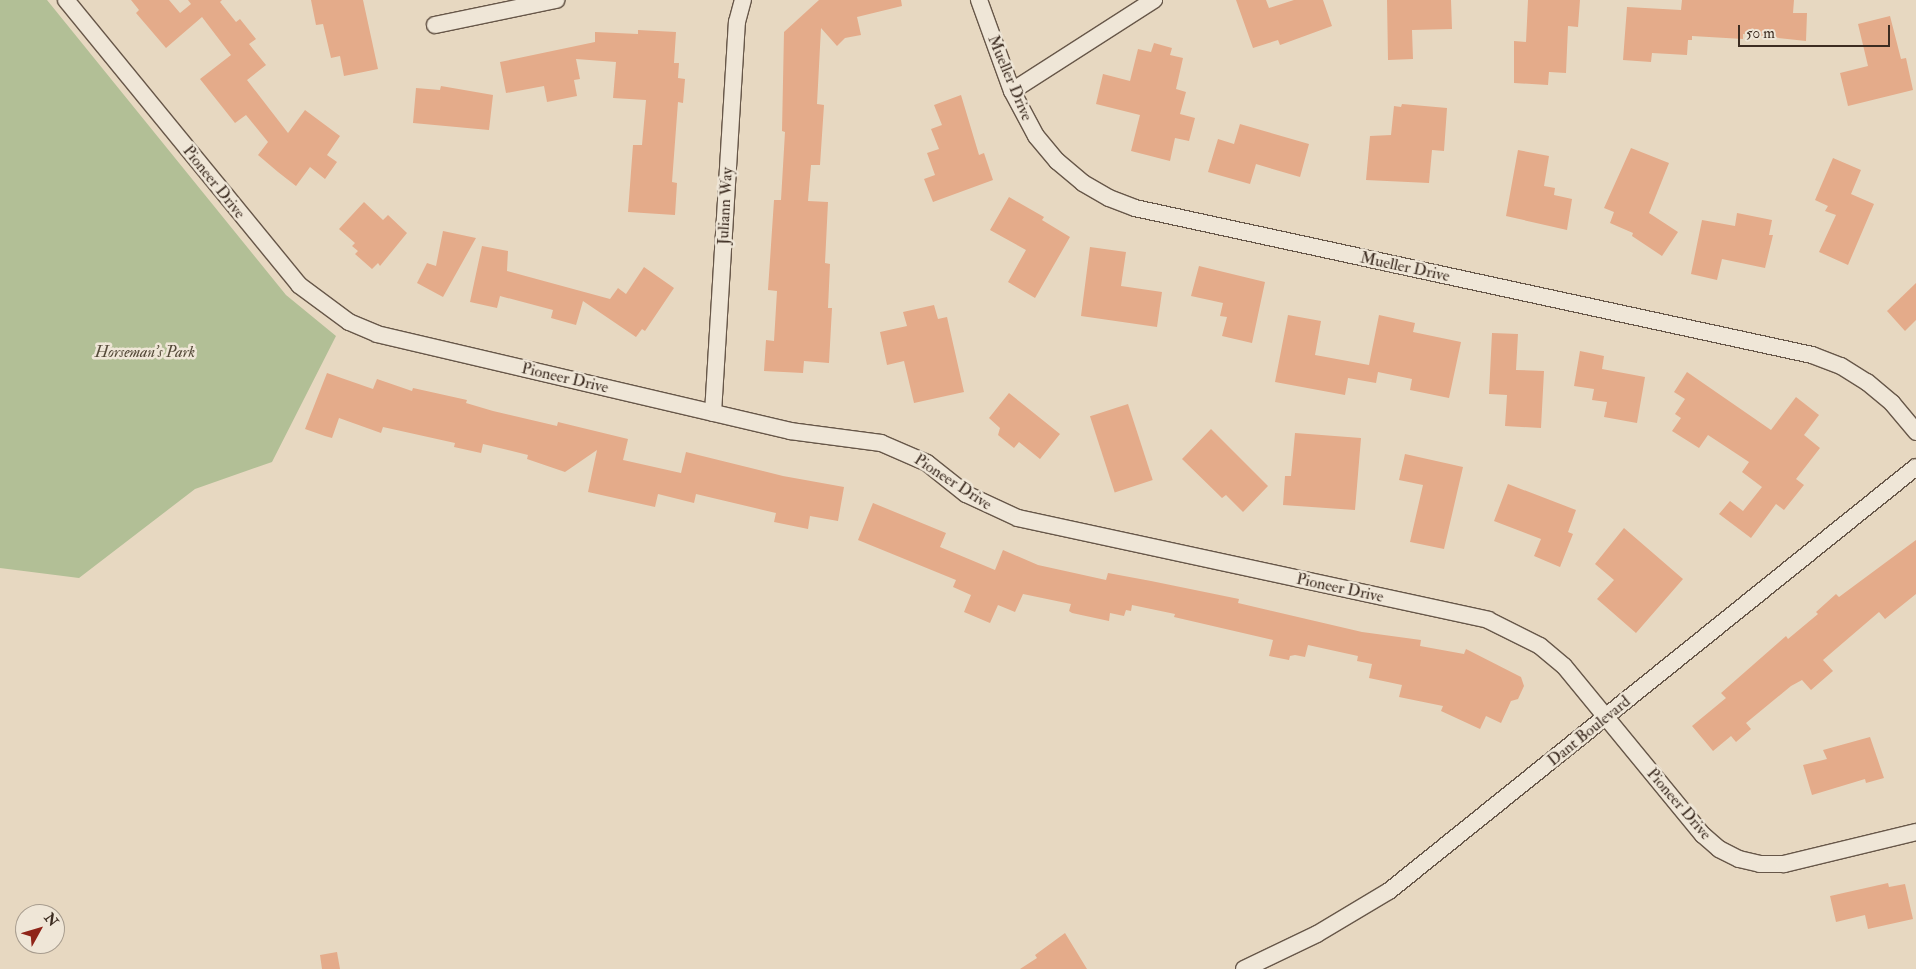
<!DOCTYPE html>
<style>
body{margin:0}
#map{position:relative;width:1916px;height:969px;overflow:hidden;background:#e7d8c1;font-family:"IM FELL Double Pica",serif}
div>[style]{position:absolute}
.green>*{inset:0;background:#b2bf96}
.building>*{inset:0;background:#e4ab8a;transform-origin:0 0}
.roads{filter:drop-shadow(1px 0 #675749) drop-shadow(-1px 0 #675749) drop-shadow(0 1px #675749) drop-shadow(0 -1px #675749)}
.street>*{height:16px;margin:-8px;padding:0 8px;transform-origin:8px;border-radius:8px;background:#efe6d7}
span{translate:-50% -50%;white-space:nowrap;text-align:center;line-height:1.15;-webkit-text-stroke:5px #efe6d7;paint-order:stroke}
.street-label{font-size:16px;color:#3c2c21}
.park-label{font-size:16px;color:#544938;font-style:italic}
.north{position:absolute;left:15px;top:904px;width:50px;height:50px;box-sizing:border-box;background:#efe6d7;border:1px solid #a79c8e;border-radius:50%;rotate:51deg;font-size:14px;font-weight:700;line-height:20px;text-align:center;color:#3c2c21}
.north::after{content:'';display:block;margin:auto;width:18px;height:22px;background:#8f2418;clip-path:polygon(50% 0,100% 100%,50% 72%,0 100%)}
.scale{position:absolute;left:1738px;top:25px;width:152px;height:22px;box-sizing:border-box;border:2px solid #3c2c21;border-top:0;padding-left:6px;font-size:15px;line-height:18px;white-space:nowrap;color:#3c2c21;-webkit-text-stroke:4px #efe6d7;paint-order:stroke}
</style>
<div id="map">
<div class="green">
<div style="clip-path:polygon(0 0,47px 0,286px 295px,336px 336px,272px 462px,195px 489px,79px 578px,0 568px)"></div>
</div>
<div class="building">
<div style="clip-path:polygon(131px 0,169px 0,180px 13px,191px 4px,188px 0,222px 0,220px 2px,236px 22px,240px 19px,256px 39px,249px 44px,266px 65px,247px 80px,288px 133px,305px 110px,340px 136px,327px 155px,337px 162px,325px 179px,310px 167px,296px 186px,278px 172px,258px 155px,268px 142px,246px 115px,235px 123px,200px 79px,231px 55px,202px 17px,166px 48px,136px 13px,139px 10px)"></div>
<div style="clip-path:polygon(311px 0,363px 0,378px 69px,344px 76px,340px 56px,331px 58px,323px 24px,316px 25px)"></div>
<div style="clip-path:polygon(819px 0,901px 0,902px 6px,857px 17px,861px 35px,845px 38px,837px 46px,821px 28px,817px 104px,824px 105px,820px 165px,811px 165px,808px 201px,828px 202px,825px 263px,830px 264px,828px 308px,832px 308px,829px 363px,804px 361px,803px 373px,764px 371px,766px 340px,774px 341px,777px 291px,768px 290px,774px 200px,781px 200px,785px 132px,782px 131px,784px 32px)"></div>
<div style="clip-path:polygon(1236px 0,1266px 0,1269px 8px,1294px 0,1323px 0,1332px 26px,1280px 45px,1278px 40px,1253px 48px)"></div>
<div style="clip-path:polygon(1387px 0,1451px 0,1452px 29px,1412px 30px,1413px 59px,1388px 60px)"></div>
<div style="clip-path:polygon(1528px 0,1580px 0,1578px 27px,1568px 26px,1566px 73px,1549px 72px,1548px 85px,1514px 83px,1514px 41px,1526px 42px)"></div>
<div style="clip-path:polygon(1682px 0,1794px 0,1793px 13px,1807px 13px,1806px 41px,1743px 34px,1743px 39px,1692px 36px,1692px 40px,1688px 40px,1687px 55px,1652px 53px,1651px 62px,1623px 60px,1627px 7px,1681px 10px)"></div>
<div style="clip-path:polygon(1890px 16px,1901px 59px,1906px 58px,1913px 90px,1848px 106px,1840px 73px,1868px 66px,1858px 24px)"></div>
<div style="clip-path:polygon(638px 30px,676px 32px,674px 63px,679px 63px,678px 78px,685px 79px,683px 103px,678px 102px,672px 182px,677px 183px,675px 215px,628px 212px,633px 145px,642px 145px,646px 100px,613px 98px,616px 62px,576px 59px,580px 79px,574px 80px,577px 96px,547px 102px,544px 86px,506px 93px,500px 62px,595px 42px,595px 32px,638px 34px)"></div>
<div style="clip-path:polygon(1154px 43px,1172px 48px,1170px 55px,1183px 58px,1176px 89px,1186px 92px,1180px 114px,1195px 118px,1189px 141px,1175px 138px,1170px 161px,1131px 151px,1140px 115px,1096px 104px,1103px 74px,1130px 81px,1138px 49px,1151px 52px)"></div>
<div style="clip-path:polygon(441px 86px,493px 95px,489px 130px,413px 123px,416px 88px,440px 90px)"></div>
<div style="clip-path:polygon(961px 95px,979px 155px,984px 153px,993px 180px,933px 202px,924px 179px,935px 175px,927px 153px,939px 149px,931px 129px,942px 125px,934px 105px)"></div>
<div style="clip-path:polygon(1402px 104px,1447px 108px,1444px 151px,1432px 150px,1429px 183px,1366px 180px,1370px 136px,1391px 135px,1394px 106px,1401px 107px)"></div>
<div style="clip-path:polygon(1240px 124px,1309px 144px,1300px 177px,1256px 164px,1250px 184px,1208px 172px,1218px 139px,1234px 144px)"></div>
<div style="clip-path:polygon(1631px 148px,1669px 163px,1649px 213px,1678px 232px,1662px 256px,1632px 236px,1633px 233px,1610px 223px,1614px 212px,1604px 208px)"></div>
<div style="clip-path:polygon(1518px 150px,1549px 156px,1544px 186px,1555px 188px,1554px 195px,1572px 199px,1567px 230px,1506px 216px)"></div>
<div style="clip-path:polygon(1833px 158px,1861px 170px,1851px 194px,1874px 204px,1848px 265px,1819px 252px,1836px 215px,1825px 211px,1828px 206px,1815px 200px)"></div>
<div style="clip-path:polygon(1009px 197px,1044px 217px,1042px 220px,1070px 237px,1035px 298px,1008px 282px,1026px 250px,990px 230px)"></div>
<div style="clip-path:polygon(364px 202px,383px 220px,388px 215px,407px 233px,380px 266px,378px 263px,372px 269px,355px 254px,358px 251px,352px 246px,355px 243px,339px 229px)"></div>
<div style="clip-path:polygon(1737px 213px,1772px 220px,1769px 235px,1773px 235px,1765px 268px,1722px 259px,1717px 280px,1691px 274px,1702px 220px,1735px 226px)"></div>
<div style="clip-path:polygon(443px 231px,476px 238px,443px 297px,417px 283px,427px 263px,436px 266px)"></div>
<div style="clip-path:polygon(482px 246px,508px 251px,507px 271px,610px 299px,618px 288px,626px 294px,644px 267px,674px 288px,645px 331px,642px 329px,636px 337px,583px 301px,576px 325px,551px 318px,553px 310px,500px 296px,497px 308px,470px 302px)"></div>
<div style="clip-path:polygon(1090px 247px,1126px 252px,1121px 286px,1162px 292px,1157px 327px,1081px 316px)"></div>
<div style="clip-path:polygon(1199px 266px,1265px 282px,1252px 343px,1222px 336px,1227px 317px,1220px 316px,1223px 303px,1191px 296px)"></div>
<div style="clip-path:polygon(1916px 283px,1916px 320px,1905px 331px,1887px 311px)"></div>
<div style="clip-path:polygon(934px 305px,938px 319px,947px 317px,964px 392px,914px 403px,904px 361px,887px 365px,880px 332px,907px 326px,903px 312px)"></div>
<div style="clip-path:polygon(1288px 315px,1321px 321px,1315px 355px,1369px 365px,1379px 315px,1415px 323px,1413px 332px,1461px 342px,1449px 398px,1410px 390px,1412px 379px,1378px 372px,1376px 383px,1348px 378px,1345px 395px,1275px 382px)"></div>
<div style="clip-path:polygon(1492px 333px,1518px 334px,1516px 370px,1544px 371px,1541px 428px,1505px 426px,1507px 395px,1489px 394px)"></div>
<div style="clip-path:polygon(1580px 351px,1604px 356px,1602px 369px,1645px 377px,1637px 423px,1604px 417px,1607px 402px,1592px 400px,1594px 389px,1574px 386px)"></div>
<div style="clip-path:polygon(1687px 372px,1771px 430px,1796px 397px,1819px 415px,1804px 435px,1820px 448px,1796px 479px,1804px 485px,1784px 510px,1776px 504px,1751px 538px,1719px 514px,1730px 501px,1743px 511px,1762px 487px,1742px 472px,1749px 462px,1708px 435px,1699px 448px,1672px 431px,1681px 418px,1675px 414px,1685px 399px,1674px 392px)"></div>
<div style="clip-path:polygon(327px 373px,373px 389px,377px 379px,412px 391px,413px 388px,467px 400px,466px 403px,493px 411px,557px 426px,558px 422px,628px 439px,623px 460px,681px 473px,686px 452px,783px 476px,844px 487px,838px 521px,810px 516px,808px 529px,774px 522px,776px 513px,696px 494px,694px 503px,658px 494px,655px 507px,588px 492px,597px 450px,565px 472px,527px 459px,528px 455px,483px 444px,481px 453px,454px 447px,455px 443px,383px 427px,381px 433px,339px 418px,332px 438px,325px 436px,305px 429px)"></div>
<div style="clip-path:polygon(1009px 393px,1060px 434px,1040px 459px,1019px 442px,1014px 448px,998px 435px,1000px 428px,989px 418px)"></div>
<div style="left:1128px;top:404px;width:80px;height:40px;rotate:72deg"></div>
<div style="clip-path:polygon(1211px 429px,1268px 486px,1243px 512px,1226px 495px,1222px 498px,1182px 459px)"></div>
<div style="clip-path:polygon(1295px 433px,1361px 438px,1355px 510px,1283px 505px,1285px 476px,1291px 476px)"></div>
<div style="clip-path:polygon(1405px 454px,1463px 467px,1444px 549px,1410px 542px,1423px 485px,1399px 480px)"></div>
<div style="clip-path:polygon(1508px 484px,1576px 510px,1568px 532px,1573px 534px,1560px 567px,1534px 556px,1541px 539px,1494px 521px)"></div>
<div style="clip-path:polygon(873px 503px,946px 533px,940px 547px,995px 570px,1003px 550px,1038px 565px,1106px 580px,1108px 573px,1151px 581px,1239px 599px,1238px 603px,1362px 632px,1421px 640px,1420px 646px,1464px 654px,1466px 649px,1521px 677px,1524px 686px,1518px 699px,1511px 701px,1501px 723px,1486px 716px,1480px 729px,1441px 711px,1443px 706px,1399px 697px,1402px 685px,1369px 678px,1372px 664px,1357px 661px,1358px 656px,1308px 645px,1305px 657px,1295px 655px,1290px 656px,1289px 660px,1269px 656px,1273px 640px,1174px 617px,1175px 614px,1132px 605px,1131px 611px,1126px 610px,1124px 616px,1110px 613px,1109px 621px,1072px 613px,1069px 611px,1071px 604px,1023px 594px,1015px 612px,998px 605px,990px 623px,964px 612px,971px 595px,953px 587px,956px 580px,858px 540px)"></div>
<div style="clip-path:polygon(1624px 528px,1683px 579px,1636px 633px,1597px 599px,1614px 580px,1595px 564px)"></div>
<div style="clip-path:polygon(1916px 540px,1916px 594px,1885px 619px,1879px 612px,1823px 660px,1833px 671px,1811px 690px,1802px 680px,1791px 686px,1746px 723px,1751px 729px,1736px 742px,1731px 736px,1713px 751px,1692px 726px,1726px 698px,1721px 693px,1786px 636px,1788px 639px,1818px 614px,1816px 612px,1836px 594px,1839px 597px)"></div>
<div style="clip-path:polygon(1870px 737px,1884px 778px,1866px 783px,1865px 779px,1812px 795px,1803px 765px,1827px 759px,1823px 750px)"></div>
<div style="clip-path:polygon(1888px 883px,1889px 887px,1905px 884px,1913px 919px,1868px 929px,1865px 915px,1836px 922px,1830px 896px)"></div>
<div style="clip-path:polygon(1065px 933px,1087px 969px,1020px 969px,1037px 958px,1035px 955px)"></div>
<div style="clip-path:polygon(337px 952px,340px 969px,322px 969px,320px 955px)"></div>
</div>
<div class="roads">
<div class="street">
<div style="left:66px;top:0;width:368px;rotate:50.7deg"></div>
<div style="left:299px;top:285px;width:62px;rotate:36.5deg"></div>
<div style="left:349px;top:322px;width:30px;rotate:23deg"></div>
<div style="left:377px;top:334px;width:424px;rotate:13.2deg"></div>
<div style="left:790px;top:431px;width:92px;rotate:7.5deg"></div>
<div style="left:881px;top:443px;width:50px;rotate:23.5deg"></div>
<div style="left:927px;top:463px;width:50px;rotate:38.5deg"></div>
<div style="left:966px;top:494px;width:57px;rotate:24.8deg"></div>
<div style="left:1018px;top:518px;width:481px;rotate:12.2deg"></div>
<div style="left:1488px;top:620px;width:58px;rotate:26.6deg"></div>
<div style="left:1540px;top:646px;width:31px;rotate:40deg"></div>
<div style="left:1564px;top:666px;width:219px;rotate:50.6deg"></div>
<div style="left:1703px;top:835px;width:21px;rotate:41deg"></div>
<div style="left:1719px;top:849px;width:22px;rotate:27deg"></div>
<div style="left:1739px;top:859px;width:22px;rotate:13deg"></div>
<div style="left:1760px;top:864px;width:24px"></div>
<div style="left:1784px;top:864px;width:136px;rotate:-13.6deg"></div>
<div style="left:979px;top:0;width:97px;rotate:70.1deg"></div>
<div style="left:1012px;top:91px;width:51px;rotate:61.9deg"></div>
<div style="left:1036px;top:136px;width:33px;rotate:50deg"></div>
<div style="left:1057px;top:161px;width:34px;rotate:40deg"></div>
<div style="left:1083px;top:183px;width:30px;rotate:30deg"></div>
<div style="left:1109px;top:198px;width:28px;rotate:21deg"></div>
<div style="left:1135px;top:208px;width:693px;rotate:12.25deg"></div>
<div style="left:1812px;top:355px;width:31px;rotate:21deg"></div>
<div style="left:1841px;top:366px;width:31px;rotate:32deg"></div>
<div style="left:1867px;top:382px;width:33px;rotate:40deg"></div>
<div style="left:1892px;top:403px;width:38px;rotate:50deg"></div>
<div style="left:435px;top:25px;width:124px;rotate:-11.7deg"></div>
<div style="left:1012px;top:91px;width:169px;rotate:-32.7deg"></div>
<div style="left:713px;top:413px;width:392px;rotate:-86.5deg"></div>
<div style="left:737px;top:22px;width:23px;rotate:-75deg"></div>
<div style="left:1244px;top:969px;width:81px;rotate:-25.6deg"></div>
<div style="left:1317px;top:934px;width:84px;rotate:-30.8deg"></div>
<div style="left:1389px;top:891px;width:676px;rotate:-38.82deg"></div>
</div>
</div>
<div class="street-label">
<span style="left:1010px;top:78px;rotate:67deg">Mueller Drive</span>
<span style="left:214px;top:182px;rotate:51deg">Pioneer Drive</span>
<span style="left:725px;top:206px;rotate:-87deg">Juliann Way</span>
<span style="left:1405px;top:267px;rotate:12deg">Mueller Drive</span>
<span style="left:565px;top:378px;rotate:13deg">Pioneer Drive</span>
<span style="left:953px;top:482px;rotate:33deg">Pioneer Drive</span>
<span style="left:1340px;top:588px;rotate:12deg">Pioneer Drive</span>
<span style="left:1589px;top:731px;rotate:-39deg">Dant Boulevard</span>
<span style="left:1679px;top:804px;rotate:49deg">Pioneer Drive</span>
</div>
<div class="park-label">
<span style="left:145px;top:352px">Horseman's Park</span>
</div>
<div class="north">N</div>
<div class="scale">50 m</div>
</div>
